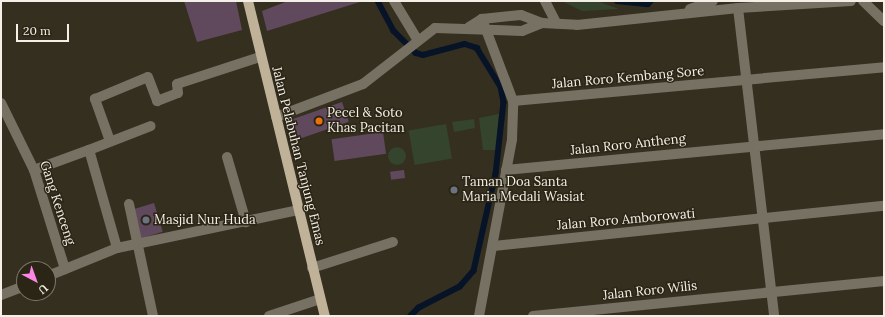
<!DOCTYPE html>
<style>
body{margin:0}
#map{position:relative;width:885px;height:317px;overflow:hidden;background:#352f20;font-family:Lora,serif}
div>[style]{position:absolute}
.green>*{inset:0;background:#35442d;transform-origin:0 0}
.round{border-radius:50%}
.stream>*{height:5.5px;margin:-2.75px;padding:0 2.75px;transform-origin:2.75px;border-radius:2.75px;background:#071428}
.building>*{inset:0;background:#61495d;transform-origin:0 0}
.minor>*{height:10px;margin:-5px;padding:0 5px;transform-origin:5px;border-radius:5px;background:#777164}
.major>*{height:10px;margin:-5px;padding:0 5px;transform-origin:5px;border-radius:5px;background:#bfb298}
.dots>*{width:11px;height:11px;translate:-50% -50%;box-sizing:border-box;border:2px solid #2b2516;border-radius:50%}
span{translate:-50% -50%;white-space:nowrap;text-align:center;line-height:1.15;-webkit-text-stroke:3px #2b2516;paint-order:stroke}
.street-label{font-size:13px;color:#f4f0e7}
.poi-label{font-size:13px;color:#f4f0e7}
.left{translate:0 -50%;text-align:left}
.frame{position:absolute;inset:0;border:2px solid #f4f0e7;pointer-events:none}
.north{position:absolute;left:16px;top:261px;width:40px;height:40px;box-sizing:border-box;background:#2b2516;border:1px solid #7b766a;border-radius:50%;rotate:139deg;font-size:11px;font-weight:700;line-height:16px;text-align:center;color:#f4f0e7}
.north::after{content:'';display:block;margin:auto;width:14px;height:18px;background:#fc86e3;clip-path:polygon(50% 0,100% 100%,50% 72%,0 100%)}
.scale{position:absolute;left:16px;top:24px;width:53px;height:18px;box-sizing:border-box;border:2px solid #f4f0e7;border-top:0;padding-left:5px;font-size:12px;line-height:14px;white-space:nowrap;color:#f4f0e7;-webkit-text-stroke:3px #2b2516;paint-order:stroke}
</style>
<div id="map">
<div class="green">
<div style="clip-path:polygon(562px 1px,597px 1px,619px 9px,582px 11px)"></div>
<div style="clip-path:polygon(499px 114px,496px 150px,483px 150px,479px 118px)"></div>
<div style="clip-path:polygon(474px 119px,475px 128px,454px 132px,452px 122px)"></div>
<div style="left:446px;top:124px;width:35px;height:38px;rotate:80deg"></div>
<div class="round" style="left:388px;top:147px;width:18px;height:18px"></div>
</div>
<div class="stream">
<div style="left:378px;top:1px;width:34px;rotate:62deg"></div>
<div style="left:394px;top:31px;width:31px;rotate:45deg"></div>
<div style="left:416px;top:53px;width:7px;rotate:16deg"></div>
<div style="left:423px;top:55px;width:43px;rotate:-14.7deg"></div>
<div style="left:465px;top:44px;width:13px;rotate:18deg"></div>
<div style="left:477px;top:48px;width:46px;rotate:58.4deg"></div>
<div style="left:501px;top:87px;width:15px;rotate:79deg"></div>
<div style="left:504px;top:102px;width:72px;rotate:96.3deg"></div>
<div style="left:496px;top:174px;width:99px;rotate:102.8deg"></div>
<div style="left:474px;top:271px;width:21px;rotate:131deg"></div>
<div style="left:460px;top:287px;width:46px;rotate:152.9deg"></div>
<div style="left:419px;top:308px;width:11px;rotate:135deg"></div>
<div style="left:617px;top:1px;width:31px;rotate:6deg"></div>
<div style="left:648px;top:4px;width:4px;rotate:-45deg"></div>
</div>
<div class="building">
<div style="clip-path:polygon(184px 1px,236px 1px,242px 30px,197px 42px)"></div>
<div style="clip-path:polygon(288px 1px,363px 1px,267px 31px,262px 11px)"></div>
<div style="left:342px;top:102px;width:21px;height:55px;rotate:71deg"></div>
<div style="left:383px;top:132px;width:22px;height:52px;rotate:82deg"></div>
<div style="left:404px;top:170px;width:8px;height:14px;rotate:83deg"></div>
<div style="left:154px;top:203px;width:30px;height:25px;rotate:73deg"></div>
</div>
<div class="minor">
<div style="left:394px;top:1px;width:44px;rotate:58.8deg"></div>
<div style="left:545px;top:1px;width:25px;rotate:63deg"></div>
<div style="left:863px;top:1px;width:29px;rotate:44deg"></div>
<div style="left:738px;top:8px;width:310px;rotate:83.3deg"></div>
<div style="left:690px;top:9px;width:24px;rotate:-19deg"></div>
<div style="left:469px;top:27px;width:15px;rotate:-32deg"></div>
<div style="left:482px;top:19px;width:39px;rotate:-6deg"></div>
<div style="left:521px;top:15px;width:22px;rotate:21deg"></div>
<div style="left:542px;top:23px;width:35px;rotate:3deg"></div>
<div style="left:577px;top:25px;width:162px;rotate:-6deg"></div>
<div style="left:738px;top:8px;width:113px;rotate:-3.5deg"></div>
<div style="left:513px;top:101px;width:373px;rotate:-5.2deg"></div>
<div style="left:1px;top:103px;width:75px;rotate:63.8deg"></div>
<div style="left:34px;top:170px;width:104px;rotate:72.6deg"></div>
<div style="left:276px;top:117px;width:93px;rotate:-20.8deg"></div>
<div style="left:363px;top:84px;width:91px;rotate:-37.9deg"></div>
<div style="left:435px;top:28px;width:87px;rotate:2deg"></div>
<div style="left:522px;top:31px;width:22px;rotate:-22deg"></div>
<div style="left:110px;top:141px;width:45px;rotate:-109.7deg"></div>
<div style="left:95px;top:99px;width:57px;rotate:-22.5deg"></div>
<div style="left:148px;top:77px;width:26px;rotate:69deg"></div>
<div style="left:157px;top:101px;width:22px;rotate:-21deg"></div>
<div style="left:178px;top:93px;width:9px;rotate:-96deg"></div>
<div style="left:177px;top:84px;width:87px;rotate:-18deg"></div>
<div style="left:227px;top:157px;width:68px;rotate:73.7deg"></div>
<div style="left:34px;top:170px;width:59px;rotate:-20deg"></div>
<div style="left:506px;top:170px;width:380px;rotate:-5.4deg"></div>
<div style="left:129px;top:204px;width:115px;rotate:77.9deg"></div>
<div style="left:494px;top:246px;width:392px;rotate:-5.9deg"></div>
<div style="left:117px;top:248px;width:102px;rotate:-105.9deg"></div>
<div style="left:89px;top:150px;width:66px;rotate:-21.2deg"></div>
<div style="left:312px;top:268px;width:85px;rotate:-17.8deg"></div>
<div style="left:48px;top:276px;width:74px;rotate:-22.1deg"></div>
<div style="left:117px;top:248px;width:186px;rotate:-11.8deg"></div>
<div style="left:1px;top:295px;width:25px;rotate:-21deg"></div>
<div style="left:269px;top:316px;width:54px;rotate:-18.4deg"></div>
<div style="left:479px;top:316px;width:180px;rotate:-79.4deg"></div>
<div style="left:512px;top:139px;width:38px;rotate:-88deg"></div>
<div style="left:513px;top:101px;width:88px;rotate:-110.7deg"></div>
<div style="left:533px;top:316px;width:353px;rotate:-5.7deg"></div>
</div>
<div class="major">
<div style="left:248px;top:1px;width:324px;rotate:76.3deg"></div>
</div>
<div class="dots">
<div style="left:319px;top:121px;background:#e8710a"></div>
<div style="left:454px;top:190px;background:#6b7280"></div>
<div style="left:146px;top:220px;background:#6b7280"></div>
</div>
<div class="street-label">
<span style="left:628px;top:78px;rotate:-5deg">Jalan Roro Kembang Sore</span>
<span style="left:628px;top:145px;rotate:-6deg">Jalan Roro Antheng</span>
<span style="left:298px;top:156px;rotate:76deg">Jalan Pelabuhan Tanjung Emas</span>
<span style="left:57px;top:203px;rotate:72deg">Gang Kenceng</span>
<span style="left:626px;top:220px;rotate:-5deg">Jalan Roro Amborowati</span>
<span style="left:650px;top:291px;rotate:-6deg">Jalan Roro Wilis</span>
</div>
<div class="poi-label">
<span class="left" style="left:327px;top:121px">Pecel &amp; Soto<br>Khas Pacitan</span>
<span class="left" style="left:462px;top:190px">Taman Doa Santa<br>Maria Medali Wasiat</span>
<span class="left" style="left:154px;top:220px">Masjid Nur Huda</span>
</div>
<div class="frame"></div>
<div class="north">U</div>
<div class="scale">20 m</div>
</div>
